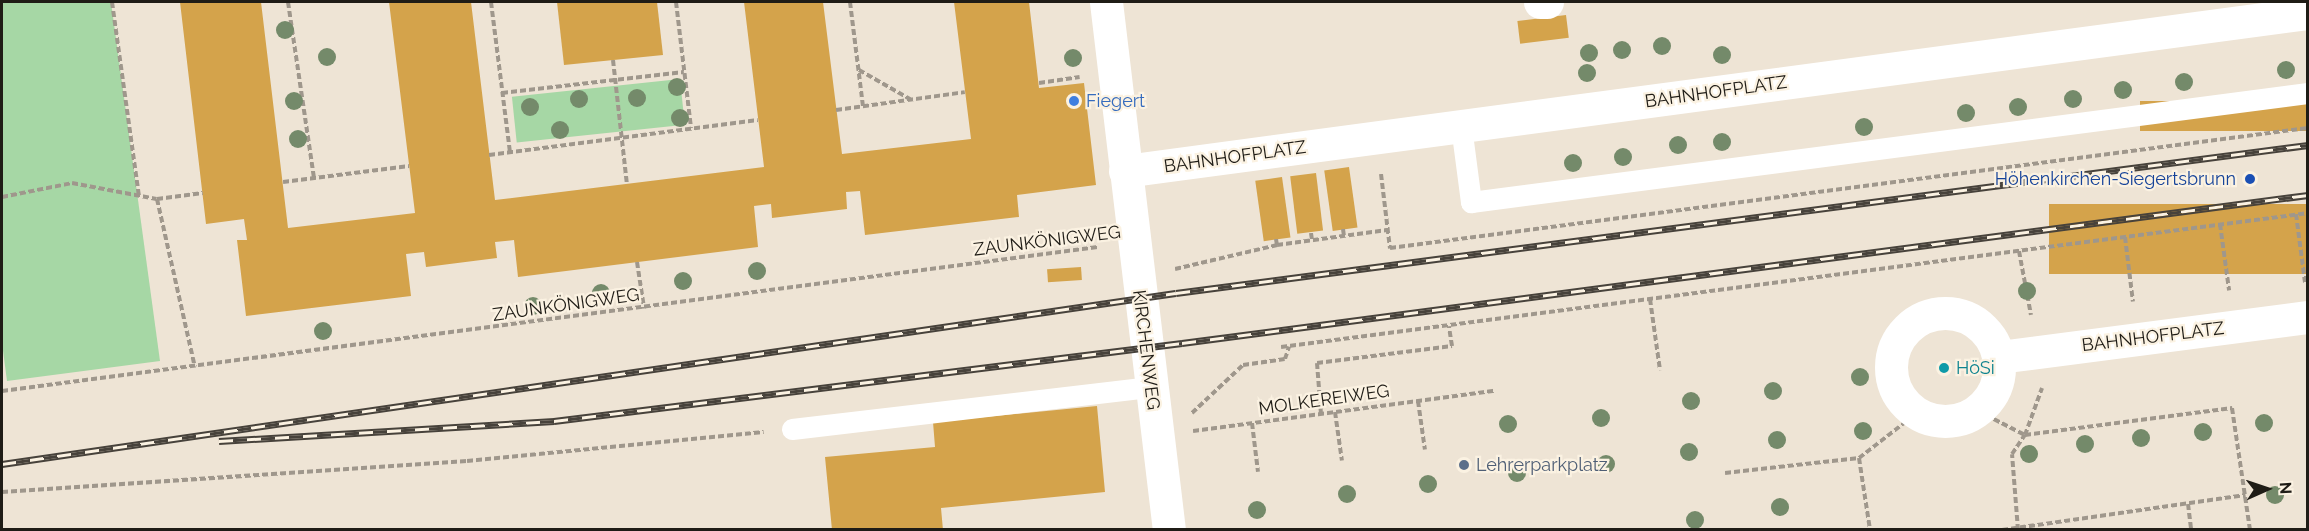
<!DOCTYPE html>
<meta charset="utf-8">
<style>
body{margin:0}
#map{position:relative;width:2309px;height:531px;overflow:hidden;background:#eee4d5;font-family:Raleway,sans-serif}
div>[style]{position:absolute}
.green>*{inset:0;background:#a6d7a5;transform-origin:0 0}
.building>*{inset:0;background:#d4a34b;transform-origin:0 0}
.path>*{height:4px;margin-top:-2px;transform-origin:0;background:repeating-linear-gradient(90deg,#9f978c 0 6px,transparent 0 9px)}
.lane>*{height:21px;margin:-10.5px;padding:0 10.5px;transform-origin:10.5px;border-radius:10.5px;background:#fff}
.street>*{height:33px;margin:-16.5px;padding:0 16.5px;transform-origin:16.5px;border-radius:16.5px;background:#fff}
.street>.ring{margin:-16.5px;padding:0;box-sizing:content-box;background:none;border:33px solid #fff;border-radius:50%}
.rail>*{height:7px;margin-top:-3.5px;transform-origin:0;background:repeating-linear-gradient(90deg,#fbf2e2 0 14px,#47423b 0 28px);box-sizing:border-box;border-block:2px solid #47423b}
.trees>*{width:18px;height:18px;margin:-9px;border-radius:50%;background:#748a6a}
.dots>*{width:16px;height:16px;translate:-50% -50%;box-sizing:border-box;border:3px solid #fbf2e2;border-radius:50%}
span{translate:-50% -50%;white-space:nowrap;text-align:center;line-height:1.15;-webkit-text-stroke:4.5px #fbf2e2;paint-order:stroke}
.street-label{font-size:18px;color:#1f1c16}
.shop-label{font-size:18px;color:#366cbe}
.left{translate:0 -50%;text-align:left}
.transit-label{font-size:18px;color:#164399}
.right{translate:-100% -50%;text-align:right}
.culture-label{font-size:18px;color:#0d838f}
.service-label{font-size:18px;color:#4e5e75}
.frame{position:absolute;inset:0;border:3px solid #1f1c16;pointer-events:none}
.north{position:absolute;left:2237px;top:459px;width:60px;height:60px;-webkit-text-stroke:4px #fbf2e2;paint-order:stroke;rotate:87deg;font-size:16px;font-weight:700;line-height:24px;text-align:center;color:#1f1c16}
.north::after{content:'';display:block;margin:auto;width:21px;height:27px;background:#1f1c16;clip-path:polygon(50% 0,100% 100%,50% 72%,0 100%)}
</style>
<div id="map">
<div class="green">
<div style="clip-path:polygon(2px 2px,111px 2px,160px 361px,7px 381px,2px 343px)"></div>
<div style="left:680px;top:79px;width:46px;height:169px;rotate:84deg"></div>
</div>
<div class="building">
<div style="clip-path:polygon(180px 2px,261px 2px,288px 228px,415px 213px,389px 2px,471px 2px,495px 200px,764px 167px,744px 2px,823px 2px,842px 154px,971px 139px,954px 2px,1029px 2px,1039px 88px,1084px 83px,1096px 185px,1017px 195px,1019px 217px,865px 235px,860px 191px,846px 192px,847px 209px,772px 218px,771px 204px,754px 206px,758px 247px,518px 277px,514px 240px,495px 242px,497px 258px,426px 267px,424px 252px,406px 254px,411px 296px,246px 316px,237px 240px,247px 240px,244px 219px,206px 224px)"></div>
<div style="clip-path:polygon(557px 2px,657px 2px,663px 55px,564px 65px)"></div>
<div style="left:1566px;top:15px;width:23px;height:49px;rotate:83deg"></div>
<div style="left:2308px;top:101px;width:30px;height:168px;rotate:90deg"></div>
<div style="left:1349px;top:167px;width:61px;height:25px;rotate:82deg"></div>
<div style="left:1316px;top:173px;width:58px;height:26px;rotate:83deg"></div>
<div style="left:1282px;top:177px;width:61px;height:27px;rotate:82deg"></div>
<div style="left:2308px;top:204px;width:70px;height:259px;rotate:90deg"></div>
<div style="left:1081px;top:267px;width:13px;height:34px;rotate:86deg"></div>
<div style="clip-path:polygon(1097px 406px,1105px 492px,941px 508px,943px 530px,832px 530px,825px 457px,935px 447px,933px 422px)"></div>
</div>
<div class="path">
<div style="left:112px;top:2px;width:196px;rotate:82.1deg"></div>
<div style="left:288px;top:2px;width:178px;rotate:81.6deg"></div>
<div style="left:491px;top:2px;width:151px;rotate:82.8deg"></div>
<div style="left:676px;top:2px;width:127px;rotate:83.2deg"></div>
<div style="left:850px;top:2px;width:105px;rotate:82.9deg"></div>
<div style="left:613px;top:60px;width:125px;rotate:83.6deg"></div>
<div style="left:859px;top:70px;width:59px;rotate:29.6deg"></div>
<div style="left:1039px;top:83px;width:41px;rotate:-8.3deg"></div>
<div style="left:502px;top:93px;width:183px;rotate:-6.6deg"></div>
<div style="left:836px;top:110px;width:130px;rotate:-7.9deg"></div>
<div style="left:489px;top:155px;width:271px;rotate:-7.4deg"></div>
<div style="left:1381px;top:174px;width:75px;rotate:83.1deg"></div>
<div style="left:1390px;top:248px;width:926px;rotate:-7.45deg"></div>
<div style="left:283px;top:182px;width:127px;rotate:-7.2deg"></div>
<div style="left:2px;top:197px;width:71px;rotate:-11.3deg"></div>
<div style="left:72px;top:183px;width:86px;rotate:10.7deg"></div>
<div style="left:157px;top:199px;width:46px;rotate:-7.4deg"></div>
<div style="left:157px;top:199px;width:172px;rotate:77.3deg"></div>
<div style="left:2296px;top:214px;width:69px;rotate:82.5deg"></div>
<div style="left:2220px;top:224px;width:67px;rotate:82.2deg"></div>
<div style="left:1343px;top:229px;width:7px;rotate:82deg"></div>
<div style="left:1311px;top:233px;width:7px;rotate:82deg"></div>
<div style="left:2125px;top:237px;width:65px;rotate:83deg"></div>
<div style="left:1276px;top:239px;width:6px;rotate:81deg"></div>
<div style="left:1277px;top:245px;width:111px;rotate:-7.8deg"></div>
<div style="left:2019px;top:251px;width:65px;rotate:79.4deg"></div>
<div style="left:637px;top:262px;width:47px;rotate:81.3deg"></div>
<div style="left:1175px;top:269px;width:105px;rotate:-13.2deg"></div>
<div style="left:1650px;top:299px;width:72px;rotate:82deg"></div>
<div style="left:1281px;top:347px;width:1036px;rotate:-7.43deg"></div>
<div style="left:2px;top:391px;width:1105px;rotate:-7.49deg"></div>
<div style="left:1418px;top:401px;width:49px;rotate:81.9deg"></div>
<div style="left:1978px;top:411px;width:53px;rotate:27.1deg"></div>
<div style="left:2025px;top:435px;width:209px;rotate:-7.4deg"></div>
<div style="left:2232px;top:408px;width:123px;rotate:81.6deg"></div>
<div style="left:1335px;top:412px;width:49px;rotate:81.9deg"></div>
<div style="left:1192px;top:413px;width:70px;rotate:-43.3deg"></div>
<div style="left:1243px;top:365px;width:42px;rotate:-8.1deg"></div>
<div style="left:1285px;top:359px;width:13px;rotate:-72deg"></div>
<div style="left:1321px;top:414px;width:51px;rotate:-94.5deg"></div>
<div style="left:1317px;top:363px;width:136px;rotate:-7.2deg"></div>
<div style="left:1452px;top:346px;width:20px;rotate:-99deg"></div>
<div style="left:1252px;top:423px;width:49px;rotate:83deg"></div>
<div style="left:1193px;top:431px;width:304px;rotate:-7.6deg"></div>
<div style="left:1859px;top:458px;width:73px;rotate:-37.8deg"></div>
<div style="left:1725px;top:473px;width:135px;rotate:-6.4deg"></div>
<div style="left:1859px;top:458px;width:73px;rotate:81.3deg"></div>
<div style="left:2px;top:492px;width:466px;rotate:-3.8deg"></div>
<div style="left:467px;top:461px;width:298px;rotate:-5.6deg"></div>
<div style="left:2188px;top:504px;width:26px;rotate:83deg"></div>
<div style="left:2002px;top:530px;width:246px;rotate:-8.2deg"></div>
<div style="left:2018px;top:530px;width:76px;rotate:-94.5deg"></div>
<div style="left:2012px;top:454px;width:23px;rotate:-56deg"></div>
<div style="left:2025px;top:435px;width:50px;rotate:-70.1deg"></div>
</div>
<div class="lane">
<div style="left:1461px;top:126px;width:77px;rotate:82.5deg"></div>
<div style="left:1471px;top:202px;width:844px;rotate:-7.42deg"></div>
<div style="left:792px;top:429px;width:361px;rotate:-6.7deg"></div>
</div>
<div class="street">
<div style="left:1106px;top:2px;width:532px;rotate:83.2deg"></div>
<div style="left:1540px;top:2px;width:7px"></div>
<div style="left:1125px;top:171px;width:1194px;rotate:-7.61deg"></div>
<div class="ring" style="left:1891px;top:313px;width:75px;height:75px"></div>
<div style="left:1999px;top:357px;width:312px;rotate:-7.4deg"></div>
</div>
<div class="rail">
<div style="left:219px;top:441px;width:336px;rotate:-3.4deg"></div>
<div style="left:554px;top:421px;width:633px;rotate:-7.08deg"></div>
<div style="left:1182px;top:343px;width:1136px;rotate:-7.49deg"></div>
<div style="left:2px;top:464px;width:1186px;rotate:-8.29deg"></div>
<div style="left:1176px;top:293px;width:1142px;rotate:-7.45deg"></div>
</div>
<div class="trees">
<div style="left:285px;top:30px"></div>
<div style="left:1662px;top:46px"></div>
<div style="left:1622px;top:50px"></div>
<div style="left:1589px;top:53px"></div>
<div style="left:1722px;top:55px"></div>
<div style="left:327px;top:57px"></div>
<div style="left:1073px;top:58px"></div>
<div style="left:2286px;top:70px"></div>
<div style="left:1587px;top:73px"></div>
<div style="left:2184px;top:82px"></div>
<div style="left:677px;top:87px"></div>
<div style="left:2123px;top:90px"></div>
<div style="left:637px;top:98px"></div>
<div style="left:579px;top:99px"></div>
<div style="left:2073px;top:99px"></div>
<div style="left:294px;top:101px"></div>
<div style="left:530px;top:107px"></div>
<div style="left:2018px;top:107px"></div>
<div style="left:1966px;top:113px"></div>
<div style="left:680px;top:118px"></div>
<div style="left:1864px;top:127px"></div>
<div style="left:560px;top:130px"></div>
<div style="left:298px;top:139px"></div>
<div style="left:1722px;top:142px"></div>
<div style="left:1678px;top:145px"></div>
<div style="left:1623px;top:157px"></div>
<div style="left:1573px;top:163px"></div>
<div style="left:757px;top:271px"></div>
<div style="left:683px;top:281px"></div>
<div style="left:2027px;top:291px"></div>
<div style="left:601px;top:293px"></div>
<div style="left:533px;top:306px"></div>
<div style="left:323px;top:331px"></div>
<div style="left:1860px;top:377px"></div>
<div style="left:1773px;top:391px"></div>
<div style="left:1691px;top:401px"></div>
<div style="left:1601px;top:418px"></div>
<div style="left:2264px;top:423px"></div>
<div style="left:1508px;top:424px"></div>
<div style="left:1863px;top:431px"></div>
<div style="left:2203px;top:432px"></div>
<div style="left:2141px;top:438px"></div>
<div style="left:1777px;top:440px"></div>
<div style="left:2085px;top:444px"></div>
<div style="left:1689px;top:452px"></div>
<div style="left:2029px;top:454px"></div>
<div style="left:1606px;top:464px"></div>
<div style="left:1517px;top:473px"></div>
<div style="left:1428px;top:484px"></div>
<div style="left:1347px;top:494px"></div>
<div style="left:2275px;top:495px"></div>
<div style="left:1780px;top:507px"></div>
<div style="left:1257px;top:510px"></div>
<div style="left:1695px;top:520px"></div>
</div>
<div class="dots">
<div style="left:1074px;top:101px;background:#3f7fe0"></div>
<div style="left:2250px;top:179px;background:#1a4fb4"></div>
<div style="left:1944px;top:368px;background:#0f9aa8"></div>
<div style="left:1464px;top:465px;background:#5c6f8a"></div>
</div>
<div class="street-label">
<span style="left:1716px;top:92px;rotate:-8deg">BAHNHOFPLATZ</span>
<span style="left:1235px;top:157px;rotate:-8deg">BAHNHOFPLATZ</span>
<span style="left:1047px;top:241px;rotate:-7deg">ZAUNKÖNIGWEG</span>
<span style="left:566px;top:305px;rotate:-8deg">ZAUNKÖNIGWEG</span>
<span style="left:2153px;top:337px;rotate:-7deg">BAHNHOFPLATZ</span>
<span style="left:1146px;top:350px;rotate:83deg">KIRCHENWEG</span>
<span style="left:1324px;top:400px;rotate:-8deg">MOLKEREIWEG</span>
</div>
<div class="shop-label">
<span class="left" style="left:1086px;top:101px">Fiegert</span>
</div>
<div class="transit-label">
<span class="right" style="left:2236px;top:179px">Höhenkirchen-Siegertsbrunn</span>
</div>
<div class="culture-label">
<span class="left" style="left:1956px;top:368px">HöSi</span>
</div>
<div class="service-label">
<span class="left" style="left:1476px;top:465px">Lehrerparkplatz</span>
</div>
<div class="frame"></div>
<div class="north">N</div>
</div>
